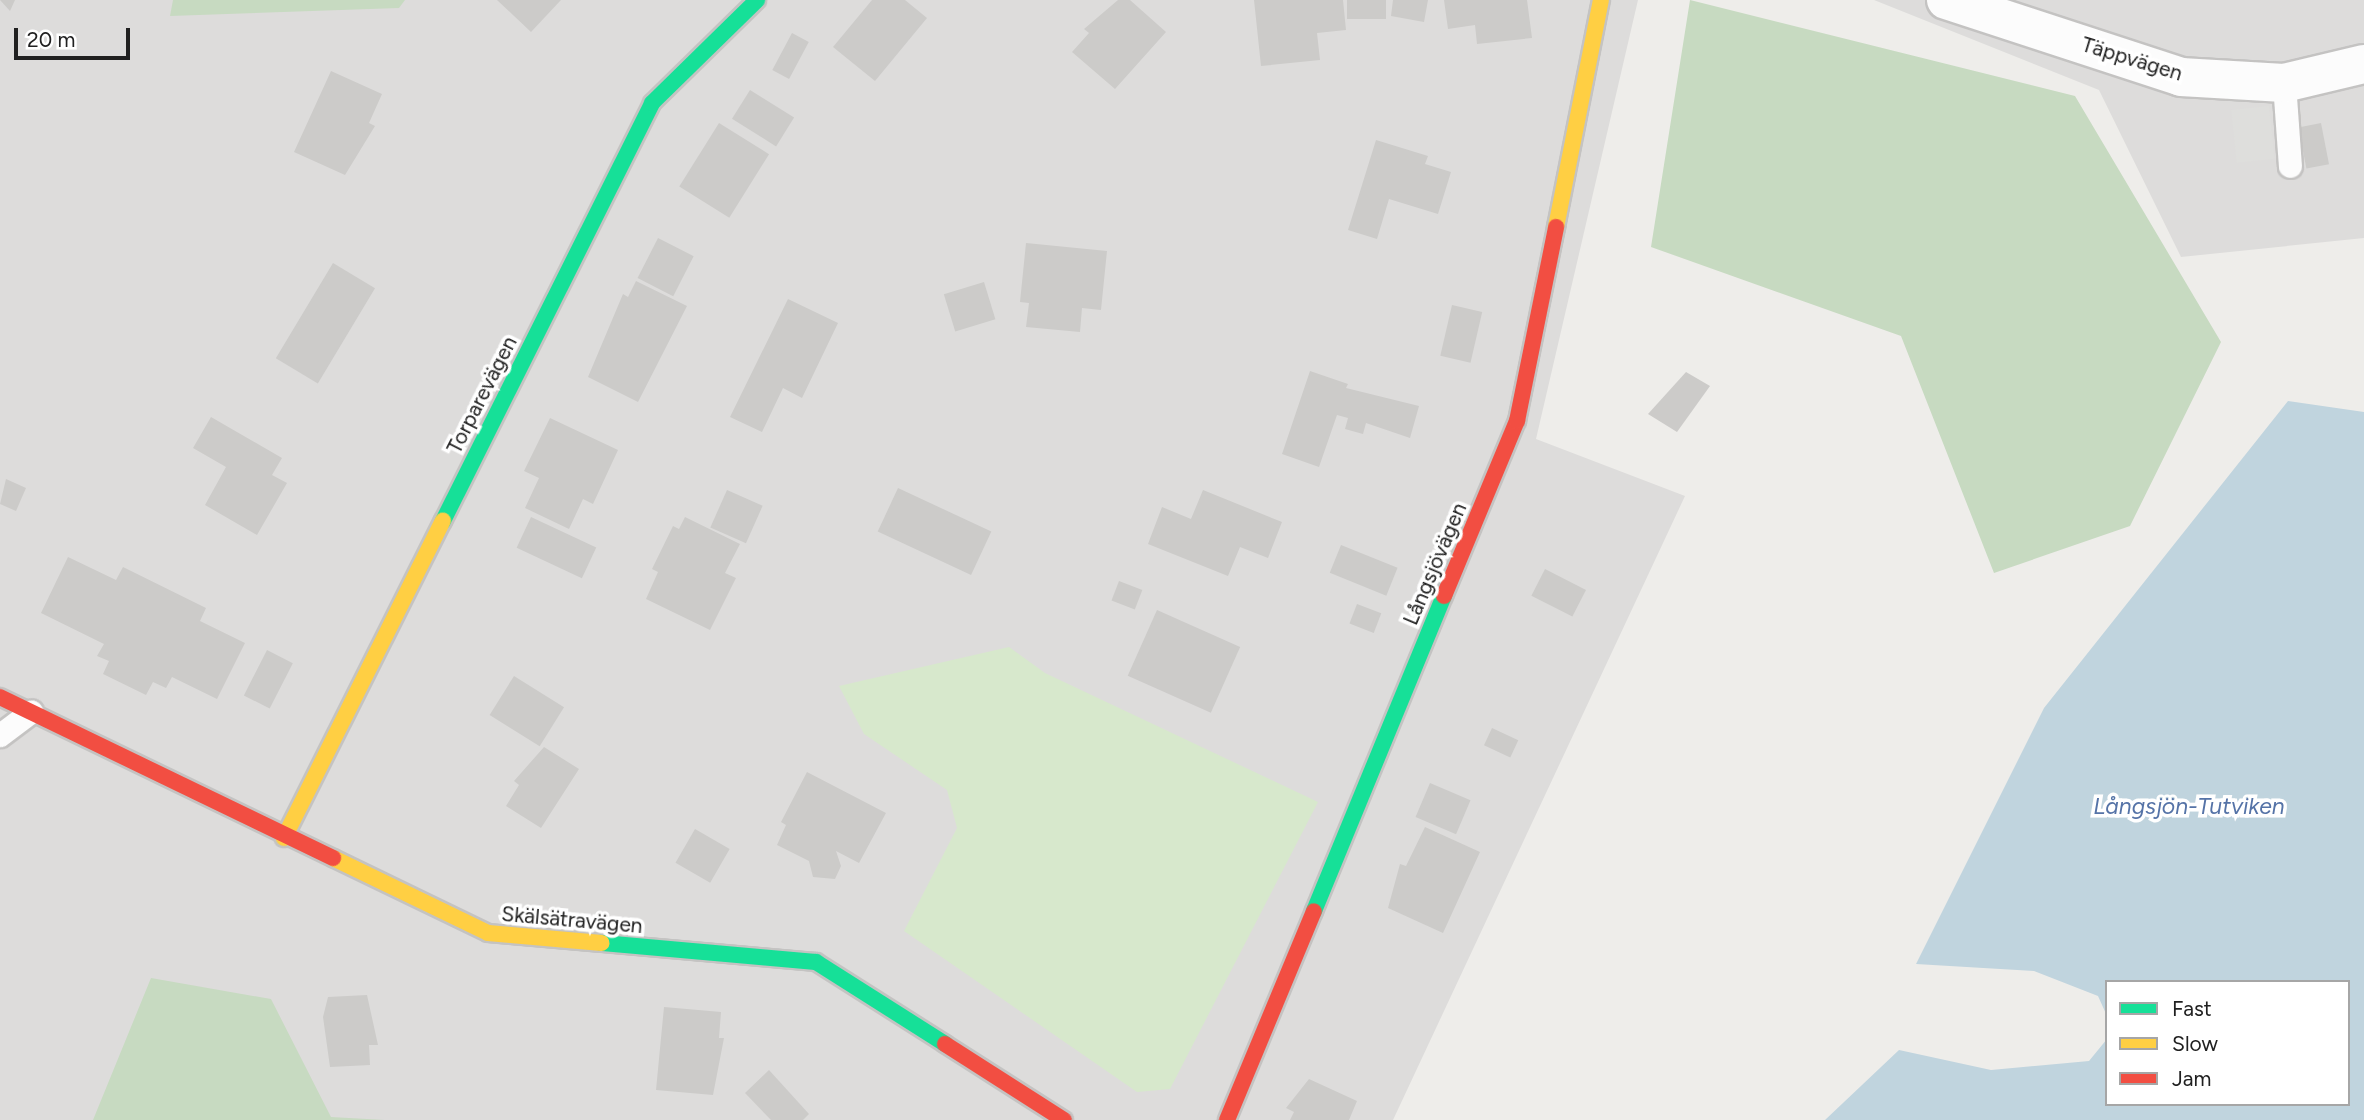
<!DOCTYPE html>
<meta charset="utf-8">
<style>
body{margin:0}
#map{position:relative;width:2364px;height:1120px;overflow:hidden;background:#eeedea;font-family:Figtree,sans-serif}
div>[style]{position:absolute}
.residential>*{inset:0;background:#dddcdb}
.grass>*{inset:0;background:#d7e8cc}
.forest>*{inset:0;background:#c7dac1}
.parking>*{inset:0;background:#dededc;transform-origin:0 0}
.water>*{inset:0;background:#c0d4de}
.building>*{inset:0;background:#cccbc9;transform-origin:0 0}
.roads{filter:drop-shadow(2px 0 #c4c3c2) drop-shadow(-2px 0 #c4c3c2) drop-shadow(0 2px #c4c3c2) drop-shadow(0 -2px #c4c3c2)}
.lane>*{height:23px;margin:-11.5px;padding:0 11.5px;transform-origin:11.5px;border-radius:11.5px;background:#fcfcfc}
.street>*{height:38px;margin:-19px;padding:0 19px;transform-origin:19px;border-radius:19px;background:#fcfcfc}
.fast>*{height:16px;margin:-8px;padding:0 8px;transform-origin:8px;border-radius:8px;background:#16e098}
.slow>*{height:16px;margin:-8px;padding:0 8px;transform-origin:8px;border-radius:8px;background:#ffcf43}
.jam>*{height:16px;margin:-8px;padding:0 8px;transform-origin:8px;border-radius:8px;background:#f24e42}
span{translate:-50% -50%;white-space:nowrap;text-align:center;line-height:1.15;-webkit-text-stroke:7px #fff;paint-order:stroke}
.street-label{font-size:21px;color:#202020}
.water-label{font-size:23px;color:#5573a7;font-style:italic}
.legend{position:absolute;left:2105px;top:980px;width:245px;height:126px;box-sizing:border-box;background:#fff;border:2px solid #a6a6a6;margin:0;padding:9px 12px;list-style:none;font-size:21px;color:#202020}
.legend li{display:flex;align-items:center;gap:14px;height:35px}
.legend b{width:35px;border:2px solid #a6a6a6}
.scale{position:absolute;left:14px;top:28px;width:116px;height:32px;box-sizing:border-box;border:4px solid #202020;border-top:0;padding-left:9px;font-size:21px;line-height:24px;white-space:nowrap;color:#202020;-webkit-text-stroke:5px #fff;paint-order:stroke}
</style>
<div id="map">
<div class="residential">
<div style="clip-path:polygon(0 0,1638px 0,1536px 439px,1685px 496px,1393px 1120px,0 1120px)"></div>
<div style="clip-path:polygon(1874px 0,2364px 0,2364px 238px,2181px 257px,2099px 90px)"></div>
</div>
<div class="grass">
<div style="clip-path:polygon(1009px 647px,1045px 673px,1318px 802px,1170px 1089px,1137px 1092px,904px 931px,957px 828px,947px 790px,864px 734px,839px 686px)"></div>
</div>
<div class="forest">
<div style="clip-path:polygon(173px 0,405px 0,399px 8px,170px 16px)"></div>
<div style="clip-path:polygon(1690px 0,2075px 96px,2221px 342px,2130px 526px,1994px 573px,1901px 336px,1651px 247px)"></div>
<div style="clip-path:polygon(151px 978px,271px 999px,331px 1117px,385px 1120px,93px 1120px)"></div>
</div>
<div class="parking">
<div style="left:2269px;top:106px;width:53px;height:38px;rotate:84deg"></div>
</div>
<div class="water">
<div style="clip-path:polygon(2288px 401px,2364px 412px,2364px 1120px,1825px 1120px,1899px 1050px,1991px 1070px,2089px 1061px,2107px 1039px,2107px 1104px,2348px 1104px,2348px 982px,2107px 982px,2107px 1016px,2098px 996px,2034px 971px,1916px 964px,2044px 708px)"></div>
</div>
<div class="building">
<div style="clip-path:polygon(0 0,15px 0,10px 11px)"></div>
<div style="clip-path:polygon(497px 0,561px 0,531px 32px)"></div>
<div style="clip-path:polygon(872px 0,905px 0,927px 18px,875px 81px,833px 47px)"></div>
<div style="clip-path:polygon(1118px 0,1130px 0,1166px 32px,1115px 89px,1072px 52px,1089px 33px,1084px 29px)"></div>
<div style="clip-path:polygon(1254px 0,1343px 0,1346px 30px,1317px 33px,1320px 60px,1261px 66px)"></div>
<div style="left:1347px;top:0;width:39px;height:19px"></div>
<div style="clip-path:polygon(1393px 0,1428px 0,1424px 22px,1391px 16px)"></div>
<div style="clip-path:polygon(1444px 0,1527px 0,1532px 38px,1477px 44px,1475px 25px,1448px 29px)"></div>
<div style="left:792px;top:33px;width:19px;height:42px;rotate:28deg"></div>
<div style="clip-path:polygon(331px 71px,382px 94px,369px 123px,375px 126px,345px 175px,294px 152px)"></div>
<div style="left:750px;top:90px;width:52px;height:34px;rotate:32deg"></div>
<div style="left:719px;top:123px;width:59px;height:75px;rotate:32deg"></div>
<div style="left:2321px;top:123px;width:42px;height:23px;rotate:79deg"></div>
<div style="clip-path:polygon(1376px 140px,1428px 156px,1425px 164px,1451px 172px,1438px 214px,1389px 199px,1377px 239px,1348px 230px)"></div>
<div style="left:658px;top:238px;width:40px;height:45px;rotate:27deg"></div>
<div style="clip-path:polygon(1026px 243px,1107px 251px,1101px 310px,1082px 308px,1080px 332px,1026px 327px,1029px 303px,1020px 302px)"></div>
<div style="left:333px;top:263px;width:49px;height:111px;rotate:31deg"></div>
<div style="clip-path:polygon(636px 281px,687px 306px,638px 402px,588px 377px,623px 294px,628px 297px)"></div>
<div style="left:984px;top:282px;width:39px;height:42px;rotate:73deg"></div>
<div style="clip-path:polygon(788px 299px,838px 323px,802px 398px,783px 388px,762px 432px,730px 417px)"></div>
<div style="left:1452px;top:305px;width:31px;height:52px;rotate:13deg"></div>
<div style="clip-path:polygon(1310px 371px,1348px 384px,1346px 388px,1419px 406px,1410px 438px,1366px 423px,1363px 434px,1345px 429px,1348px 418px,1337px 415px,1319px 467px,1282px 454px)"></div>
<div style="clip-path:polygon(1686px 372px,1710px 386px,1677px 432px,1648px 414px)"></div>
<div style="clip-path:polygon(211px 417px,282px 458px,272px 475px,287px 483px,257px 535px,205px 505px,226px 467px,193px 448px)"></div>
<div style="clip-path:polygon(550px 418px,618px 450px,593px 504px,583px 499px,569px 529px,525px 508px,539px 478px,524px 471px)"></div>
<div style="clip-path:polygon(6px 479px,26px 488px,16px 511px,0 504px)"></div>
<div style="left:898px;top:488px;width:103px;height:48px;rotate:25deg"></div>
<div style="left:727px;top:490px;width:39px;height:41px;rotate:24deg"></div>
<div style="clip-path:polygon(1203px 490px,1282px 522px,1268px 558px,1240px 547px,1228px 576px,1148px 544px,1162px 507px,1191px 519px)"></div>
<div style="left:531px;top:517px;width:72px;height:34px;rotate:25deg"></div>
<div style="clip-path:polygon(685px 517px,740px 544px,725px 573px,736px 578px,710px 630px,646px 599px,658px 572px,652px 569px,673px 526px,679px 529px)"></div>
<div style="left:1341px;top:545px;width:61px;height:30px;rotate:22deg"></div>
<div style="clip-path:polygon(68px 557px,116px 580px,123px 567px,206px 608px,200px 621px,245px 643px,217px 699px,172px 677px,166px 688px,153px 682px,146px 695px,103px 674px,109px 661px,97px 656px,104px 644px,41px 613px)"></div>
<div style="left:1545px;top:569px;width:46px;height:30px;rotate:27deg"></div>
<div style="left:1119px;top:581px;width:25px;height:21px;rotate:21deg"></div>
<div style="left:1357px;top:604px;width:26px;height:21px;rotate:21deg"></div>
<div style="left:1157px;top:610px;width:91px;height:72px;rotate:24deg"></div>
<div style="left:267px;top:650px;width:29px;height:51px;rotate:27deg"></div>
<div style="left:514px;top:676px;width:59px;height:46px;rotate:32deg"></div>
<div style="left:1492px;top:728px;width:29px;height:19px;rotate:25deg"></div>
<div style="clip-path:polygon(544px 747px,579px 769px,541px 828px,506px 806px,519px 785px,514px 781px)"></div>
<div style="clip-path:polygon(807px 772px,886px 813px,859px 863px,836px 851px,841px 866px,835px 879px,813px 877px,809px 861px,777px 845px,786px 825px,781px 822px)"></div>
<div style="left:1430px;top:783px;width:44px;height:37px;rotate:23deg"></div>
<div style="clip-path:polygon(1425px 827px,1480px 852px,1443px 933px,1388px 908px,1400px 864px,1406px 866px)"></div>
<div style="left:695px;top:829px;width:40px;height:39px;rotate:30deg"></div>
<div style="clip-path:polygon(367px 995px,378px 1045px,369px 1045px,370px 1065px,330px 1067px,323px 1017px,328px 997px)"></div>
<div style="clip-path:polygon(664px 1007px,721px 1012px,719px 1038px,724px 1038px,713px 1095px,656px 1090px)"></div>
<div style="clip-path:polygon(769px 1070px,809px 1114px,803px 1120px,771px 1120px,745px 1093px)"></div>
<div style="clip-path:polygon(1309px 1079px,1357px 1101px,1349px 1120px,1290px 1120px,1294px 1112px,1286px 1108px)"></div>
</div>
<div class="roads">
<div class="lane">
<div style="left:2284px;top:83px;width:83px;rotate:85.9deg"></div>
<div style="left:0;top:735px;width:39px;rotate:-37deg"></div>
</div>
<div class="street">
<div style="left:1946px;top:0;width:247px;rotate:18.1deg"></div>
<div style="left:2181px;top:77px;width:103px;rotate:3.3deg"></div>
<div style="left:2284px;top:83px;width:82px;rotate:-13.4deg"></div>
</div>
<div class="fast">
<div style="left:443px;top:521px;width:467px;rotate:-63.4deg"></div>
<div style="left:652px;top:103px;width:147px;rotate:-44.4deg"></div>
<div style="left:1314px;top:911px;width:341px;rotate:-67.6deg"></div>
<div style="left:602px;top:943px;width:215px;rotate:5.1deg"></div>
<div style="left:816px;top:962px;width:153px;rotate:32.4deg"></div>
</div>
<div class="slow">
<div style="left:1556px;top:227px;width:231px;rotate:-78.8deg"></div>
<div style="left:284px;top:838px;width:355px;rotate:-63.4deg"></div>
<div style="left:333px;top:858px;width:172px;rotate:25.8deg"></div>
<div style="left:488px;top:933px;width:114px;rotate:5deg"></div>
</div>
<div class="jam">
<div style="left:1444px;top:596px;width:190px;rotate:-67.4deg"></div>
<div style="left:1517px;top:421px;width:198px;rotate:-78.6deg"></div>
<div style="left:0;top:697px;width:370px;rotate:25.8deg"></div>
<div style="left:945px;top:1044px;width:141px;rotate:32.6deg"></div>
<div style="left:1227px;top:1120px;width:226px;rotate:-67.4deg"></div>
</div>
</div>
<div class="street-label">
<span style="left:2132px;top:59px;rotate:17deg">Täppvägen</span>
<span style="left:482px;top:395px;rotate:-63deg">Torparevägen</span>
<span style="left:1435px;top:564px;rotate:-67deg">Långsjövägen</span>
<span style="left:572px;top:920px;rotate:5deg">Skälsätravägen</span>
</div>
<div class="water-label">
<span style="left:2189px;top:806px">Långsjön-Tutviken</span>
</div>
<ul class="legend">
<li><b style="height:9px;background:#16e098"></b>Fast</li>
<li><b style="height:9px;background:#ffcf43"></b>Slow</li>
<li><b style="height:9px;background:#f24e42"></b>Jam</li>
</ul>
<div class="scale">20 m</div>
</div>
